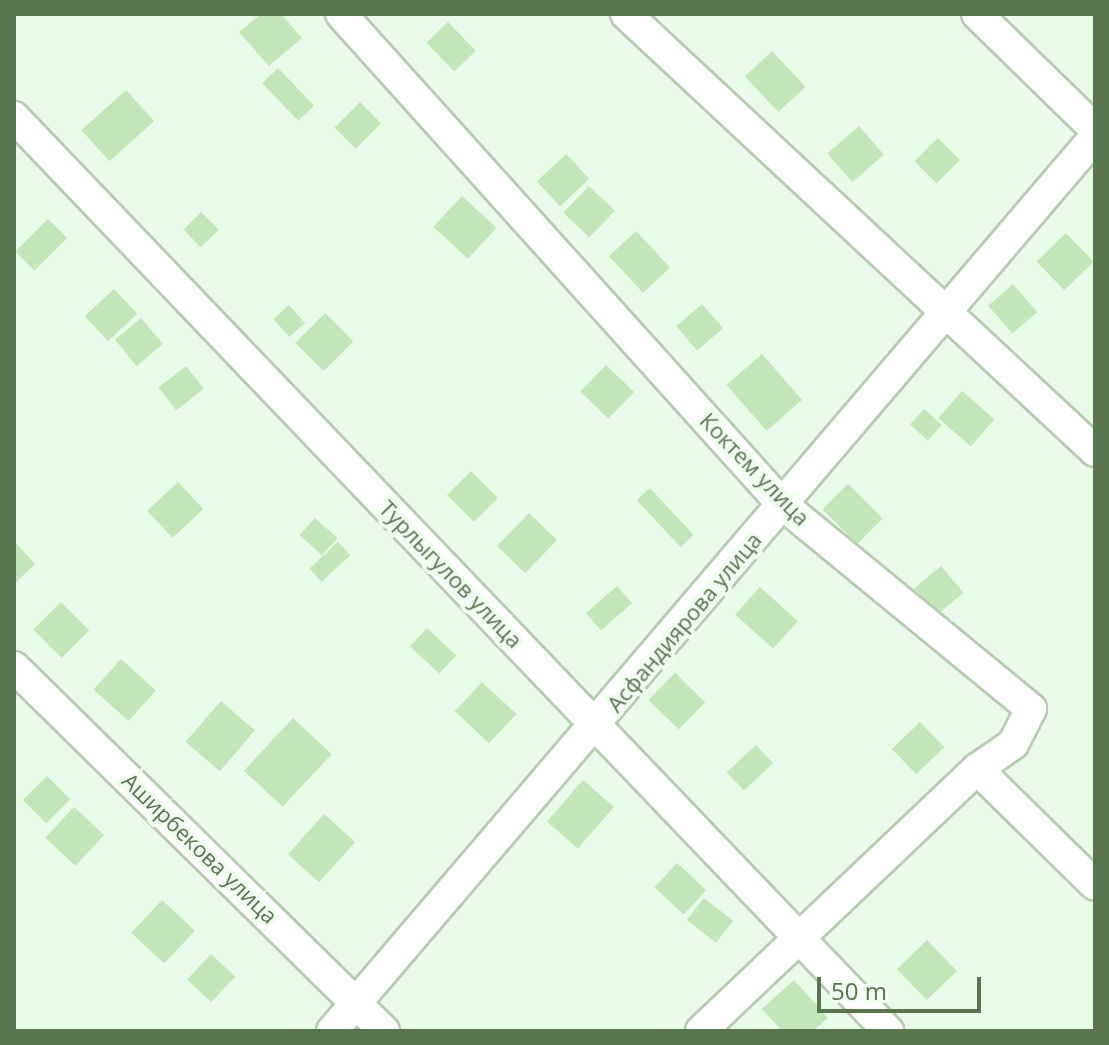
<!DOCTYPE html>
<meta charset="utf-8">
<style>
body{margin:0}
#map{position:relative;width:1109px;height:1045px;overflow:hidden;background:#e9fce9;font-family:"Open Sans",sans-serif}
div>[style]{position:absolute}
.building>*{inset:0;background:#c3e6b9;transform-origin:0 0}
.roads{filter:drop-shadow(2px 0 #b4cdaf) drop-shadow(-2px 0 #b4cdaf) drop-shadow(0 2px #b4cdaf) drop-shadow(0 -2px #b4cdaf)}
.minor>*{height:30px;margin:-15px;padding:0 15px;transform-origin:15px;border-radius:15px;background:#fff}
span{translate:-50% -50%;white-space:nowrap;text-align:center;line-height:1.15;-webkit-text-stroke:8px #f0feef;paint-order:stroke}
.street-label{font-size:22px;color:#58754e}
.frame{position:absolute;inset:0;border:16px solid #58754e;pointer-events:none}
.scale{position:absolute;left:817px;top:977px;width:164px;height:36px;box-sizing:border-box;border:4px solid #58754e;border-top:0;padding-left:10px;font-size:24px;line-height:28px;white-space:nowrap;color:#58754e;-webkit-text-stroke:6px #f0feef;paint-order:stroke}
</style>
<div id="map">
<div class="building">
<div style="clip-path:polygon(261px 14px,281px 14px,302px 38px,269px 66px,239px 32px)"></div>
<div style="left:448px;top:22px;width:40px;height:30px;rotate:46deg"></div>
<div style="left:772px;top:51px;width:49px;height:37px;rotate:47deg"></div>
<div style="left:278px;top:68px;width:52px;height:22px;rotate:46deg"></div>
<div style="left:126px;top:90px;width:42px;height:60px;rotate:48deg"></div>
<div style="left:360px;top:102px;width:30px;height:36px;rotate:45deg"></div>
<div style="left:859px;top:126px;width:38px;height:42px;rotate:49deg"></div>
<div style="left:938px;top:138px;width:31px;height:33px;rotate:45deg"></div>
<div style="left:566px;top:154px;width:34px;height:40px;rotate:47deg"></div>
<div style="left:589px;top:186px;width:36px;height:37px;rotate:44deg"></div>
<div style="left:462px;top:196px;width:47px;height:42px;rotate:43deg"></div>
<div style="left:201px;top:212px;width:25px;height:25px;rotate:45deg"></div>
<div style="left:48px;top:219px;width:27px;height:46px;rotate:45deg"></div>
<div style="left:636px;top:231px;width:50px;height:37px;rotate:47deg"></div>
<div style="left:1066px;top:233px;width:40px;height:41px;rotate:46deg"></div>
<div style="left:1013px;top:284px;width:37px;height:33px;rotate:49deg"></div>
<div style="left:114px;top:289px;width:34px;height:40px;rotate:47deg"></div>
<div style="left:702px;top:304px;width:32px;height:34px;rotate:49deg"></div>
<div style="left:289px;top:305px;width:24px;height:21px;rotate:48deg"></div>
<div style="left:325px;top:313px;width:40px;height:42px;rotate:45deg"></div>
<div style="left:141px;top:318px;width:34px;height:34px;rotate:50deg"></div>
<div style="left:762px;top:354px;width:61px;height:47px;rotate:49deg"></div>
<div style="left:606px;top:365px;width:39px;height:37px;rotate:44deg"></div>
<div style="left:186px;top:366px;width:29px;height:35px;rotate:52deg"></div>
<div style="left:962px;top:391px;width:43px;height:36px;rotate:41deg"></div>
<div style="left:924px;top:409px;width:24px;height:21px;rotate:42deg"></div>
<div style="left:471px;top:471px;width:38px;height:34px;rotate:45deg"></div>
<div style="left:178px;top:482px;width:37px;height:42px;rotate:47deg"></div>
<div style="left:848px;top:484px;width:49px;height:36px;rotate:45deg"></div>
<div style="left:650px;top:488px;width:64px;height:18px;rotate:47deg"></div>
<div style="left:529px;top:513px;width:39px;height:46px;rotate:44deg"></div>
<div style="left:315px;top:518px;width:30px;height:23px;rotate:42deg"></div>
<div style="clip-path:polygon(14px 541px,35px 564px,14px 584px)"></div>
<div style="left:338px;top:542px;width:18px;height:39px;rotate:47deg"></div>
<div style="left:941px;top:566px;width:35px;height:35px;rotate:50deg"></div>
<div style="left:617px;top:586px;width:23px;height:41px;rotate:49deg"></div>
<div style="left:760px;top:587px;width:51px;height:37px;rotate:42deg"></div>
<div style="left:61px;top:602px;width:40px;height:39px;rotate:45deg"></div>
<div style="left:427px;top:628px;width:40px;height:25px;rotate:43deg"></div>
<div style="left:121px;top:659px;width:47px;height:41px;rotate:42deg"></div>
<div style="left:675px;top:673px;width:42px;height:38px;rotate:44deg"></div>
<div style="left:482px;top:682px;width:47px;height:40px;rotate:43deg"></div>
<div style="left:221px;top:701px;width:45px;height:54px;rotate:41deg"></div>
<div style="left:293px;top:718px;width:53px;height:72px;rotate:43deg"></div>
<div style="left:920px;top:722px;width:35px;height:39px;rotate:46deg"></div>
<div style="left:756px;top:745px;width:25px;height:40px;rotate:47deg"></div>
<div style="left:47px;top:776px;width:33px;height:34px;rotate:45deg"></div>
<div style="left:583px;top:780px;width:41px;height:55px;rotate:41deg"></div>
<div style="left:74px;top:807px;width:41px;height:42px;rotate:43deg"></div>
<div style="left:324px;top:814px;width:42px;height:54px;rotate:42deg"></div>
<div style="left:677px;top:863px;width:40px;height:33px;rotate:43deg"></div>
<div style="left:704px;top:898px;width:37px;height:28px;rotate:38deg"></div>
<div style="left:162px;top:900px;width:45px;height:45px;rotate:43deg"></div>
<div style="left:927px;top:940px;width:43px;height:42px;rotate:46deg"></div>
<div style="left:211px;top:954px;width:33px;height:35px;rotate:43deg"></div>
<div style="clip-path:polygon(794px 980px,828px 1018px,813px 1031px,782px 1031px,762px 1009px)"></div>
</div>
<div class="roads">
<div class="minor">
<div style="left:341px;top:14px;width:661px;rotate:48.01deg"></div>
<div style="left:783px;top:505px;width:321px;rotate:39.4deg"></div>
<div style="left:1031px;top:709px;width:39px;rotate:117deg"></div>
<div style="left:1013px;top:744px;width:44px;rotate:145.2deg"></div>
<div style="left:977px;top:769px;width:165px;rotate:44.5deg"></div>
<div style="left:626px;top:14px;width:641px;rotate:42.98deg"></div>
<div style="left:977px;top:14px;width:165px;rotate:44.3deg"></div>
<div style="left:14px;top:117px;width:1265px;rotate:46.28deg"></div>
<div style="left:14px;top:667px;width:519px;rotate:44.53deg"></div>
<div style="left:332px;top:1031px;width:1175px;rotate:-49.52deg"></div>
<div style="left:701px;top:1031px;width:381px;rotate:-43.5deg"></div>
</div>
</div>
<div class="street-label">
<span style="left:755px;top:469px;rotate:46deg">Коктем улица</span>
<span style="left:451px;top:574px;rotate:46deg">Турлыгулов улица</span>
<span style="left:684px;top:622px;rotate:-50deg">Асфандиярова улица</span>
<span style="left:200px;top:848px;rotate:44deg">Аширбекова улица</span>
</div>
<div class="frame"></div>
<div class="scale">50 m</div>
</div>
